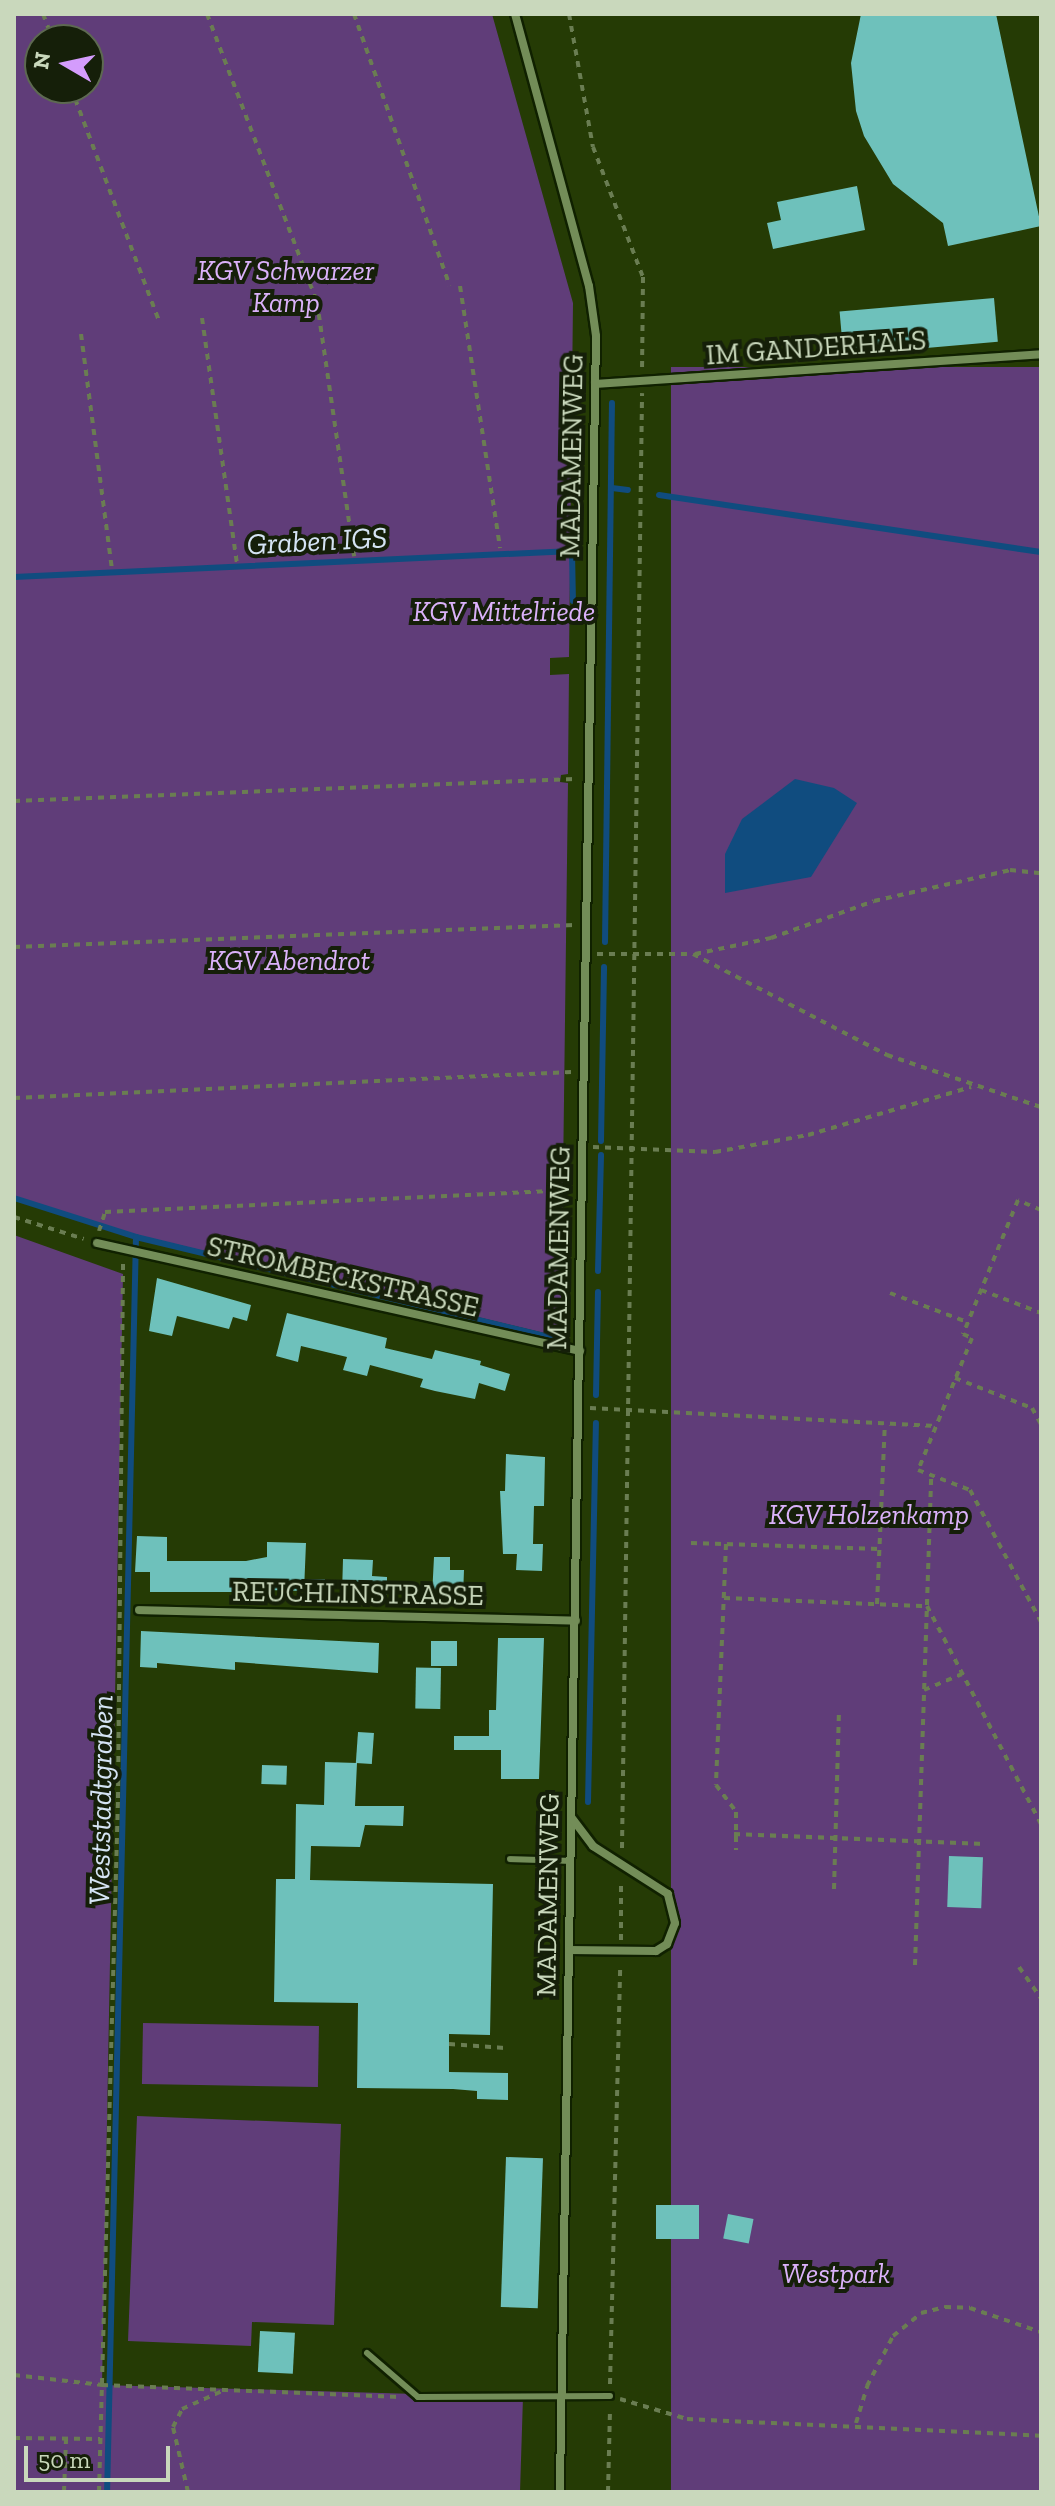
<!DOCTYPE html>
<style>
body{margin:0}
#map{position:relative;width:1055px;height:2506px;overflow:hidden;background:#253b05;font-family:"Zilla Slab",serif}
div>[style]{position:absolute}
.green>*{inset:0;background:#603d79;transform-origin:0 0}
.water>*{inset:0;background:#104c7f}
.stream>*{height:6px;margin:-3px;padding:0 3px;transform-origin:3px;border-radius:3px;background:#104c7f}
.building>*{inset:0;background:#6ec1bb;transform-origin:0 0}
.path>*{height:4px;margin-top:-2px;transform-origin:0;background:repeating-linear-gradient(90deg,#6a7d52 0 6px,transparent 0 12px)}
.roads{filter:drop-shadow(2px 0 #102100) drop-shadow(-2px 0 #102100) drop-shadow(0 2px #102100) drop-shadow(0 -2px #102100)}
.lane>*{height:6px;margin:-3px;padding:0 3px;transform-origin:3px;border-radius:3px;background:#738d58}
.street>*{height:8px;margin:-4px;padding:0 4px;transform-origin:4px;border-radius:4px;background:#738d58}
span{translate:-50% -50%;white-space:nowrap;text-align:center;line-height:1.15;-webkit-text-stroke:8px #151f09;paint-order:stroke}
.park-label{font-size:28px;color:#dbb2fa;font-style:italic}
.street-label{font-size:28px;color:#c9d8bc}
.water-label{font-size:30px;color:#d5e4f4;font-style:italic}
.frame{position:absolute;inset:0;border:16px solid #c9d8bc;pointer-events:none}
.north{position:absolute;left:24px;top:24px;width:80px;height:80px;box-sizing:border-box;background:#151f09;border:2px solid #5d6951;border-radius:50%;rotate:279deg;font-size:22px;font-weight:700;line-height:32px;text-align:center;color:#c9d8bc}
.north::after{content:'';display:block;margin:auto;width:28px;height:36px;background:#d49cfc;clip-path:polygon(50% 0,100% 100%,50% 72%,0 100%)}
.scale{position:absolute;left:24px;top:2446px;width:146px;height:36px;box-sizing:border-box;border:4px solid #c9d8bc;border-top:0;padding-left:10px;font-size:24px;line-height:28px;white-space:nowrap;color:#c9d8bc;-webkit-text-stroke:6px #151f09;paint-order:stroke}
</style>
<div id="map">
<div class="green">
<div style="clip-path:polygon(evenodd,14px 14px,492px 14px,573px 303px,569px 657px,550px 658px,550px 675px,569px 674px,568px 774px,561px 775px,560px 782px,568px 783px,561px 1337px,100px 1226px,14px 1197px,14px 14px,40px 40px,88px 40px,88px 88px,40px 88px,40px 40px)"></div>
<div style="left:1041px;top:367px;width:2125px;height:370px;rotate:90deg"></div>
<div style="clip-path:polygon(14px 1235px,123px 1274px,102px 2385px,523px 2397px,520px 2492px,14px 2492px)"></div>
<div style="left:143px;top:2023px;width:176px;height:61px;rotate:1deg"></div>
<div style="clip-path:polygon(137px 2116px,341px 2124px,334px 2325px,252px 2322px,251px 2346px,128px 2341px)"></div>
</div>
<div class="water">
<div style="clip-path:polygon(795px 779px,834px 788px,857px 803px,811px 877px,725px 893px,725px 854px,742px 819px)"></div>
</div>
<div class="stream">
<div style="left:612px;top:488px;width:16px;rotate:7deg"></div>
<div style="left:659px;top:495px;width:386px;rotate:8.5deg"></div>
<div style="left:14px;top:577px;width:559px;rotate:-2.67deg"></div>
<div style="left:572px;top:551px;width:50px;rotate:88.9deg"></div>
<div style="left:605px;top:942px;width:539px;rotate:-89.26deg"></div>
<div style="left:601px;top:1141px;width:174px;rotate:-89deg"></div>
<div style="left:14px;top:1198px;width:128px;rotate:17.7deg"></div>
<div style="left:136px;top:1237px;width:1255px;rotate:91.32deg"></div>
<div style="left:136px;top:1237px;width:434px;rotate:13.6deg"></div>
<div style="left:598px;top:1271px;width:116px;rotate:-88.5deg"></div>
<div style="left:596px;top:1395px;width:103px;rotate:-88.9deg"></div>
<div style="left:588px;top:1802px;width:379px;rotate:-88.8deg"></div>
</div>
<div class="building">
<div style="clip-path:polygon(861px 14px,996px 14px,1041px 226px,948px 246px,943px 223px,893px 184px,864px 136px,856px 111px,851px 63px)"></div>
<div style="clip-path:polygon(857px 186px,865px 230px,773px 249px,767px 223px,781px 220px,777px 202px)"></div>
<div style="left:994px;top:298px;width:44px;height:155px;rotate:85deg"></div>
<div style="clip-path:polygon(157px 1278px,251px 1305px,247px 1321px,233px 1317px,229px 1329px,177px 1316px,172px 1336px,149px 1331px)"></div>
<div style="clip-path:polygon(287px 1313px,387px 1338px,385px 1348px,432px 1359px,435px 1350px,481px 1361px,480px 1365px,510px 1374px,505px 1391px,479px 1383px,475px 1399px,435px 1391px,420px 1387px,423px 1379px,370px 1365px,367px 1376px,343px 1370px,347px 1357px,301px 1346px,298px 1362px,276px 1356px)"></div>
<div style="clip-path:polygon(506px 1454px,545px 1457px,544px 1506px,534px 1506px,533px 1544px,543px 1544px,542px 1571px,516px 1570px,517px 1554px,503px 1554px,500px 1491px,505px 1491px)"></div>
<div style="clip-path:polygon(137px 1536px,167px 1537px,167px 1561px,246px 1561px,267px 1557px,267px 1542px,306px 1543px,304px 1591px,266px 1590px,266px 1580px,236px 1579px,235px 1592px,150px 1592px,150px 1572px,135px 1572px)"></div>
<div style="clip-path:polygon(434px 1557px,450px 1557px,450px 1570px,464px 1570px,463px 1597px,432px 1596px)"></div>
<div style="clip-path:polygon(343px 1559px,373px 1560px,372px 1576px,387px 1577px,387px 1595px,342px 1593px)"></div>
<div style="left:305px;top:1579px;width:20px;height:22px"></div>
<div style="clip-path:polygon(141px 1631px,379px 1643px,378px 1673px,235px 1662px,235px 1670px,157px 1663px,157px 1668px,140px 1667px)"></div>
<div style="clip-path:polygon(498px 1638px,544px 1638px,539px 1779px,501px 1779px,501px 1750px,454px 1750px,454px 1736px,489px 1736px,489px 1710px,496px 1710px)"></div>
<div style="left:431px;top:1641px;width:26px;height:25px"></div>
<div style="left:441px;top:1668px;width:41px;height:25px;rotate:91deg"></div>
<div style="left:358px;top:1732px;width:16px;height:31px;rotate:4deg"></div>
<div style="clip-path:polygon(325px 1762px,357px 1763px,355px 1806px,404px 1806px,403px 1826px,365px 1825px,360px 1847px,311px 1846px,310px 1880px,493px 1884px,490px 2035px,449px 2034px,449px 2072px,508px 2073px,508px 2100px,477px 2099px,477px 2091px,453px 2089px,357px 2088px,358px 2003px,274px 2002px,276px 1879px,295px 1879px,296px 1804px,324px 1805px)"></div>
<div style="left:262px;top:1765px;width:25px;height:19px;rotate:2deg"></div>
<div style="left:949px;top:1856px;width:34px;height:51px;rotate:2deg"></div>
<div style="left:506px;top:2157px;width:37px;height:150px;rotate:2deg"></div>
<div style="left:656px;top:2205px;width:43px;height:34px"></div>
<div style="left:728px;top:2214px;width:26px;height:25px;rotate:11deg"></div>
<div style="left:260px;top:2331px;width:35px;height:41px;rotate:3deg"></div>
</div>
<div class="path">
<div style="left:43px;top:14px;width:28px;rotate:69deg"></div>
<div style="left:207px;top:14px;width:308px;rotate:69.1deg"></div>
<div style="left:317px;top:302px;width:257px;rotate:81.7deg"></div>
<div style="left:354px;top:14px;width:288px;rotate:70.6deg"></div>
<div style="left:569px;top:14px;width:135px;rotate:79.8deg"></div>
<div style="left:593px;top:147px;width:139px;rotate:69deg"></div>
<div style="left:643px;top:277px;width:91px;rotate:90.6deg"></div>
<div style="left:71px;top:88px;width:251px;rotate:69.3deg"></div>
<div style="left:460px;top:286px;width:265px;rotate:81.3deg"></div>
<div style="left:202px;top:318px;width:247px;rotate:81.9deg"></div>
<div style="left:81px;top:334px;width:239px;rotate:82.5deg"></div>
<div style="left:14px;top:801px;width:561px;rotate:-2.25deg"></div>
<div style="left:14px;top:947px;width:561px;rotate:-2.25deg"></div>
<div style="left:597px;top:954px;width:96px"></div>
<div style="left:693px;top:954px;width:219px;rotate:27.5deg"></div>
<div style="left:887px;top:1055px;width:163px;rotate:18.7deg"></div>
<div style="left:695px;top:954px;width:78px;rotate:-11.9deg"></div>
<div style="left:771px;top:938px;width:109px;rotate:-19.8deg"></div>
<div style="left:874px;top:901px;width:139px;rotate:-12.8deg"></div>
<div style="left:1010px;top:870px;width:31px;rotate:6deg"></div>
<div style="left:14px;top:1098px;width:558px;rotate:-2.67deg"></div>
<div style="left:593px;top:1147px;width:122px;rotate:2.3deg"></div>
<div style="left:715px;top:1152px;width:95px;rotate:-10.4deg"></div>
<div style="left:808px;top:1135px;width:170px;rotate:-16.4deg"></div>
<div style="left:1041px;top:1210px;width:25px;rotate:-157deg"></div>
<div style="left:1018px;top:1200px;width:145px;rotate:112.3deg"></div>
<div style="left:963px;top:1334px;width:10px;rotate:24deg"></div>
<div style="left:972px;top:1338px;width:143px;rotate:112.2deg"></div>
<div style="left:918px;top:1470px;width:56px;rotate:21deg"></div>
<div style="left:970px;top:1490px;width:150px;rotate:61.7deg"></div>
<div style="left:14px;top:1217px;width:73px;rotate:17.4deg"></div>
<div style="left:99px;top:1231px;width:20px;rotate:-72deg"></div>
<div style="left:105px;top:1212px;width:467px;rotate:-2.7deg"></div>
<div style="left:981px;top:1290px;width:64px;rotate:21deg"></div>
<div style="left:890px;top:1293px;width:82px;rotate:20.6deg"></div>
<div style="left:955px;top:1378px;width:83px;rotate:21.3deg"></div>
<div style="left:1032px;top:1408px;width:18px;rotate:61deg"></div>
<div style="left:590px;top:1408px;width:346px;rotate:3deg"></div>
<div style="left:691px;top:1543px;width:189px;rotate:1.8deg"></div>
<div style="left:726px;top:1544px;width:241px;rotate:92.4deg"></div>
<div style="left:716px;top:1785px;width:34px;rotate:53deg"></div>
<div style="left:736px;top:1812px;width:38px;rotate:90deg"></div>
<div style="left:724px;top:1598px;width:203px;rotate:2.3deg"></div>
<div style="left:927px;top:1606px;width:246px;rotate:62.4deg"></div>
<div style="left:877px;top:1604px;width:180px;rotate:-87.5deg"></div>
<div style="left:924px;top:1690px;width:41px;rotate:-22.8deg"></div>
<div style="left:734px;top:1834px;width:251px;rotate:2.3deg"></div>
<div style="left:622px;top:1848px;width:1455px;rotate:-89.21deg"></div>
<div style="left:834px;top:1889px;width:178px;rotate:-88.4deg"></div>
<div style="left:621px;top:1940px;width:59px;rotate:-90deg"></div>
<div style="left:915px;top:1965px;width:490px;rotate:-88.1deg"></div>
<div style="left:1019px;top:1967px;width:39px;rotate:55deg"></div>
<div style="left:449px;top:2044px;width:56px;rotate:4.1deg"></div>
<div style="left:14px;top:2375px;width:89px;rotate:6.5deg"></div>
<div style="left:102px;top:2385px;width:298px;rotate:2.3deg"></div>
<div style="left:610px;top:2384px;width:419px;rotate:-88.6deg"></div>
<div style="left:620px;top:2399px;width:70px;rotate:16.6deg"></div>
<div style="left:687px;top:2419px;width:354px;rotate:2.7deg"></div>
<div style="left:856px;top:2423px;width:39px;rotate:-73deg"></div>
<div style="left:867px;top:2386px;width:56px;rotate:-62.5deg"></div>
<div style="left:893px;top:2336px;width:36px;rotate:-39deg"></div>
<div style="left:921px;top:2313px;width:25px;rotate:-14deg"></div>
<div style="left:945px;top:2307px;width:25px;rotate:2deg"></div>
<div style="left:970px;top:2308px;width:75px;rotate:18.7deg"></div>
<div style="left:14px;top:2438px;width:86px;rotate:0.7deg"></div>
<div style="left:64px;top:2492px;width:53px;rotate:-87.8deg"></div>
<div style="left:99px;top:2492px;width:694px;rotate:-88.43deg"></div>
<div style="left:118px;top:1798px;width:535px;rotate:-89.46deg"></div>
<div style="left:188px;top:2492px;width:67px;rotate:-103deg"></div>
<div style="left:173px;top:2427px;width:20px;rotate:-63deg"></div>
<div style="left:182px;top:2409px;width:44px;rotate:-24.2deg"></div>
<div style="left:608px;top:2492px;width:83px;rotate:-88.6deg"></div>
</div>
<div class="roads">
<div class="lane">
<div style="left:510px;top:1859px;width:60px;rotate:1.9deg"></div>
<div style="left:367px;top:2353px;width:67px;rotate:40.8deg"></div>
<div style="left:418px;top:2397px;width:192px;rotate:-0.3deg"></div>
</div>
<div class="street">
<div style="left:515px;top:14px;width:282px;rotate:74.8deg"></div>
<div style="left:589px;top:286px;width:50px;rotate:82deg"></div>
<div style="left:596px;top:336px;width:2156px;rotate:90.96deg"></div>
<div style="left:595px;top:384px;width:447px;rotate:-3.8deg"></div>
<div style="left:97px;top:1243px;width:495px;rotate:12.6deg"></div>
<div style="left:139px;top:1610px;width:437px;rotate:1.4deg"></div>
<div style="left:569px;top:1950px;width:87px;rotate:0.7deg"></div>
<div style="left:656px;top:1951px;width:13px;rotate:-32deg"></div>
<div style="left:667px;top:1944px;width:22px;rotate:-69deg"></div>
<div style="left:675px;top:1923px;width:30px;rotate:-104deg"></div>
<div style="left:668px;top:1894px;width:89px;rotate:-147.4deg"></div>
<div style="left:593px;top:1846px;width:35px;rotate:-127deg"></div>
</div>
</div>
<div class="park-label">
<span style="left:286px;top:287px">KGV Schwarzer<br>Kamp</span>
<span style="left:504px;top:612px">KGV Mittelriede</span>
<span style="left:289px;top:961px">KGV Abendrot</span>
<span style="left:869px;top:1515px">KGV Holzenkamp</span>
<span style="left:836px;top:2274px">Westpark</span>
</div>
<div class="street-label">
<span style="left:816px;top:348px;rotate:-4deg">IM GANDERHALS</span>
<span style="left:572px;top:456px;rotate:-89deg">MADAMENWEG</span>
<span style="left:559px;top:1248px;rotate:-89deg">MADAMENWEG</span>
<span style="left:343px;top:1277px;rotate:13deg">STROMBECKSTRASSE</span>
<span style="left:358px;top:1594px;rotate:1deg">REUCHLINSTRASSE</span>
<span style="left:548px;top:1895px;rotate:-89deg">MADAMENWEG</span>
</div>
<div class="water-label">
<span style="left:317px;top:541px;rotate:-3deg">Graben IGS</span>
<span style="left:101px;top:1800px;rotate:-89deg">Weststadtgraben</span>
</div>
<div class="frame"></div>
<div class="north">N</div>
<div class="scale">50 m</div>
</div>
